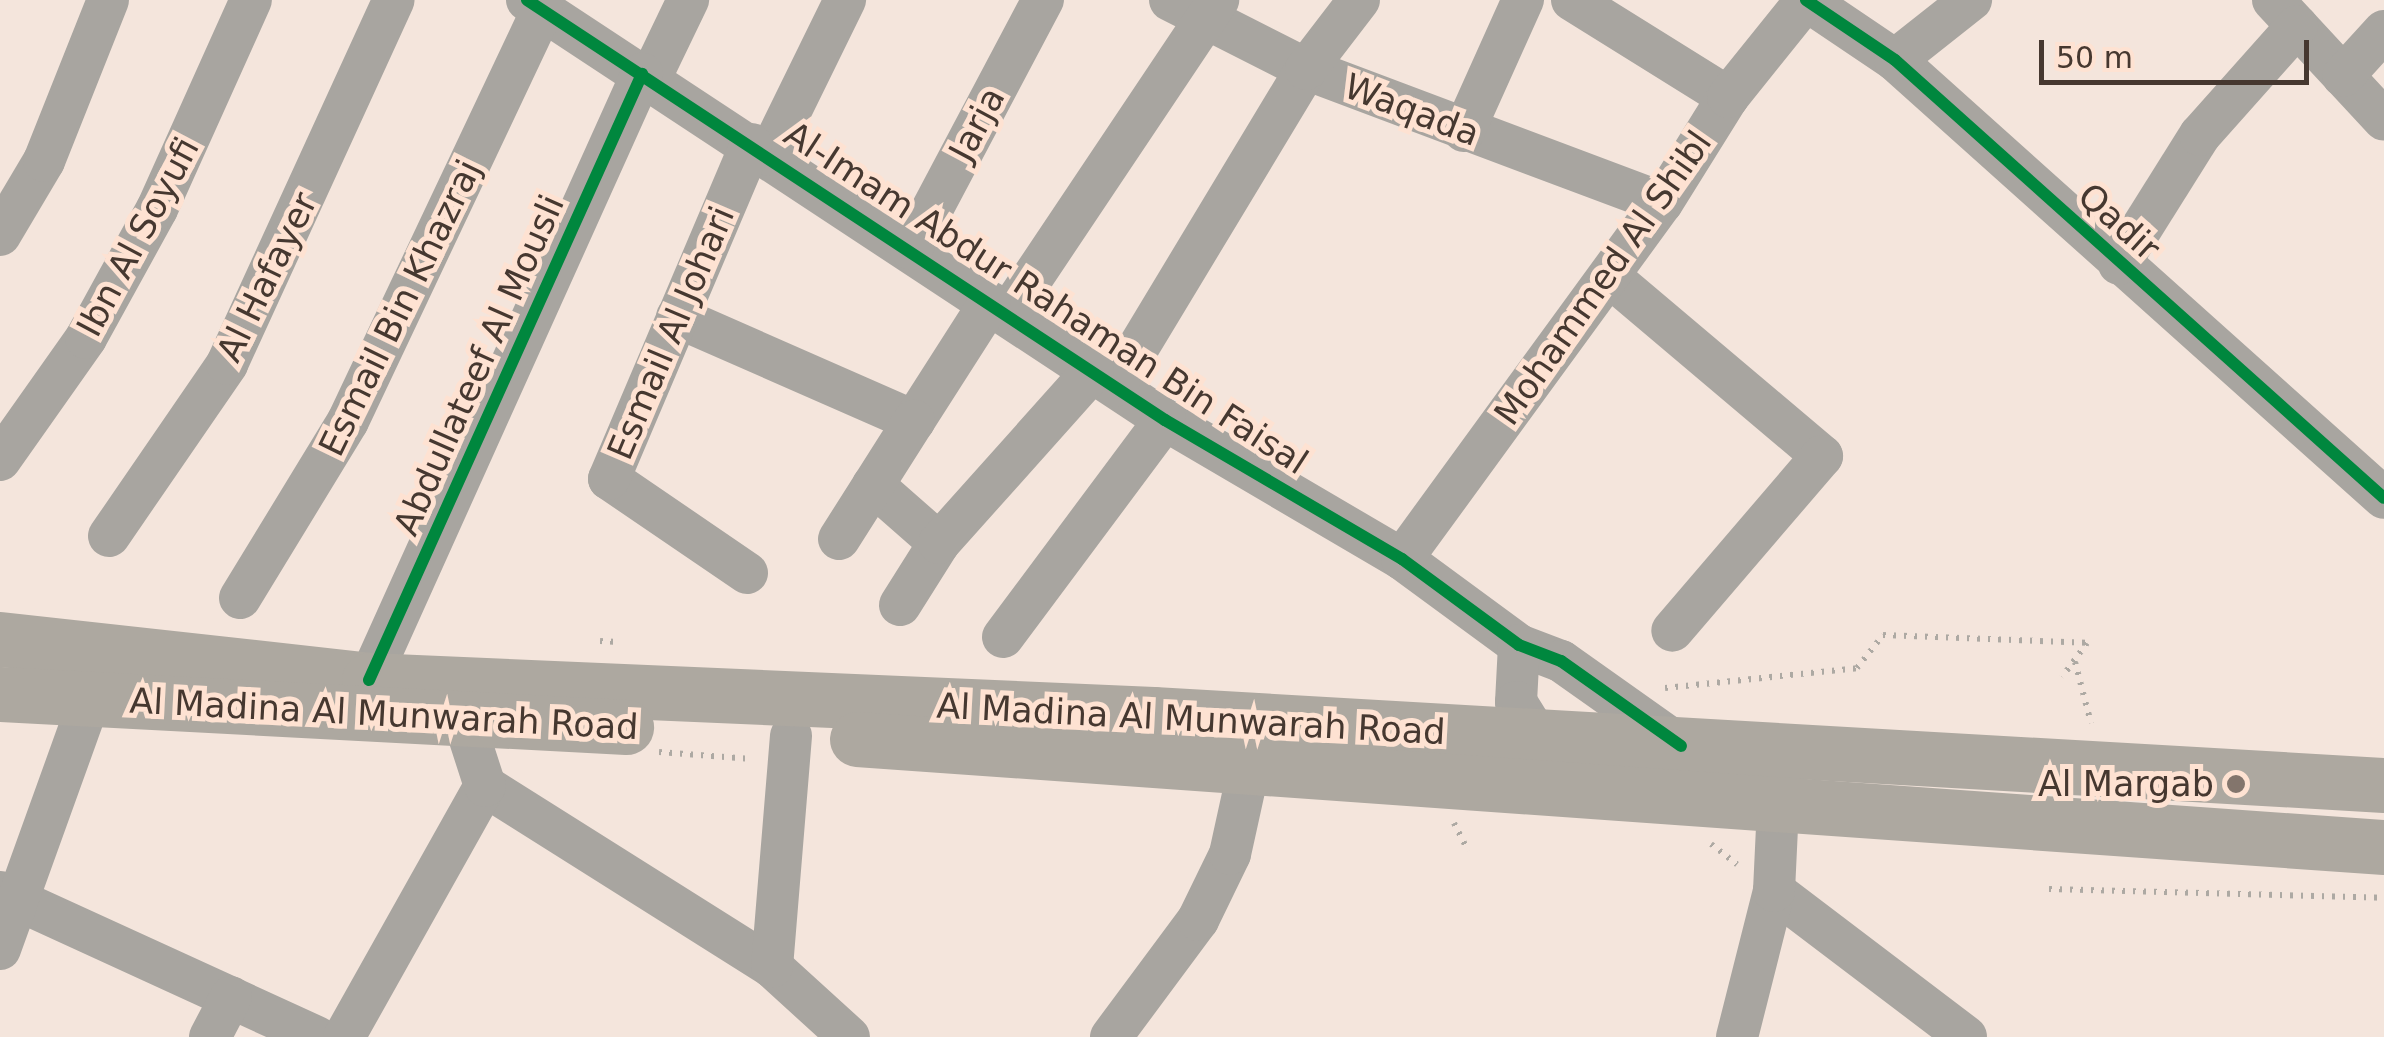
<!DOCTYPE html>
<style>
body{margin:0}
#map{position:relative;width:2384px;height:1037px;overflow:hidden;background:#f4e5dc;font-family:"DejaVu Sans",sans-serif}
div>[style]{position:absolute}
.path>*{height:6px;margin-top:-3px;transform-origin:0;background:repeating-linear-gradient(90deg,#ada9a3 0 2.5px,transparent 0 10.5px)}
.minor>*{height:42px;margin:-21px;padding:0 21px;transform-origin:21px;border-radius:21px;background:#a8a5a0}
.major>*{height:55px;margin:-27.5px;padding:0 27.5px;transform-origin:27.5px;border-radius:27.5px;background:#ada8a0}
.cycleway>*{height:12px;margin:-6px;padding:0 6px;transform-origin:6px;border-radius:6px;background:#00873e}
.dots>*{width:28px;height:28px;translate:-50% -50%;box-sizing:border-box;border:5px solid #fee2d2;border-radius:50%}
span{translate:-50% -50%;white-space:nowrap;text-align:center;line-height:1.15;-webkit-text-stroke:10px #fee2d2;paint-order:stroke}
.street-label{font-size:35px;color:#463830}
.poi-label{font-size:35px;color:#463830}
.right{translate:-100% -50%;text-align:right}
.scale{position:absolute;left:2039px;top:40px;width:270px;height:45px;box-sizing:border-box;border:5px solid #463830;border-top:0;padding-left:12px;font-size:30px;line-height:35px;white-space:nowrap;color:#463830;-webkit-text-stroke:8px #fee2d2;paint-order:stroke}
</style>
<div id="map">
<div class="path">
<div style="left:600px;top:641px;width:18px;rotate:3deg"></div>
<div style="left:2075px;top:662px;width:63px;rotate:75.3deg"></div>
<div style="left:1665px;top:688px;width:193px;rotate:-5.9deg"></div>
<div style="left:1857px;top:668px;width:42px;rotate:-51.8deg"></div>
<div style="left:1883px;top:635px;width:204px;rotate:2.2deg"></div>
<div style="left:2087px;top:643px;width:42px;rotate:126.3deg"></div>
<div style="left:659px;top:752px;width:93px;rotate:4.3deg"></div>
<div style="left:1454px;top:823px;width:31px;rotate:63deg"></div>
<div style="left:1711px;top:844px;width:33px;rotate:38deg"></div>
<div style="left:2049px;top:889px;width:335px;rotate:1.5deg"></div>
</div>
<div class="minor">
<div style="left:527px;top:0;width:764px;rotate:33.36deg"></div>
<div style="left:1165px;top:420px;width:275px;rotate:30.4deg"></div>
<div style="left:1402px;top:559px;width:145px;rotate:36.3deg"></div>
<div style="left:1519px;top:645px;width:45px;rotate:20.9deg"></div>
<div style="left:1561px;top:661px;width:147px;rotate:35.3deg"></div>
<div style="left:1170px;top:0;width:153px;rotate:26.9deg"></div>
<div style="left:1306px;top:69px;width:380px;rotate:20.6deg"></div>
<div style="left:1572px;top:0;width:184px;rotate:31.9deg"></div>
<div style="left:1806px;top:0;width:107px;rotate:34deg"></div>
<div style="left:1895px;top:60px;width:656px;rotate:41.85deg"></div>
<div style="left:2273px;top:0;width:163px;rotate:47.2deg"></div>
<div style="left:1895px;top:60px;width:97px;rotate:-38.3deg"></div>
<div style="left:2343px;top:76px;width:61px;rotate:-47.7deg"></div>
<div style="left:650px;top:79px;width:88px;rotate:-64.3deg"></div>
<div style="left:1464px;top:131px;width:144px;rotate:-65.8deg"></div>
<div style="left:769px;top:155px;width:173px;rotate:-63.9deg"></div>
<div style="left:0;top:235px;width:86px;rotate:-59.3deg"></div>
<div style="left:44px;top:161px;width:173px;rotate:-68.3deg"></div>
<div style="left:911px;top:249px;width:282px;rotate:-62.1deg"></div>
<div style="left:2119px;top:264px;width:152px;rotate:-57.9deg"></div>
<div style="left:2200px;top:135px;width:146px;rotate:-48.3deg"></div>
<div style="left:1609px;top:276px;width:279px;rotate:40.2deg"></div>
<div style="left:1822px;top:456px;width:230px;rotate:130.6deg"></div>
<div style="left:1008px;top:314px;width:378px;rotate:-56.2deg"></div>
<div style="left:677px;top:317px;width:259px;rotate:23.7deg"></div>
<div style="left:914px;top:421px;width:141px;rotate:-57.4deg"></div>
<div style="left:1115px;top:386px;width:370px;rotate:-58.9deg"></div>
<div style="left:1306px;top:69px;width:87px;rotate:-52.5deg"></div>
<div style="left:0;top:460px;width:149px;rotate:-54.8deg"></div>
<div style="left:86px;top:338px;width:147px;rotate:-61.2deg"></div>
<div style="left:157px;top:209px;width:229px;rotate:-65.8deg"></div>
<div style="left:873px;top:485px;width:88px;rotate:41.3deg"></div>
<div style="left:109px;top:536px;width:209px;rotate:-55.5deg"></div>
<div style="left:227px;top:364px;width:400px;rotate:-65.4deg"></div>
<div style="left:839px;top:539px;width:140px;rotate:-57.6deg"></div>
<div style="left:1402px;top:559px;width:441px;rotate:-53.9deg"></div>
<div style="left:1662px;top:203px;width:125px;rotate:-58.1deg"></div>
<div style="left:1728px;top:97px;width:124px;rotate:-51.2deg"></div>
<div style="left:747px;top:573px;width:167px;rotate:-145.7deg"></div>
<div style="left:609px;top:479px;width:364px;rotate:-67deg"></div>
<div style="left:240px;top:598px;width:207px;rotate:-58.6deg"></div>
<div style="left:348px;top:421px;width:454px;rotate:-64.7deg"></div>
<div style="left:900px;top:605px;width:73px;rotate:-57.8deg"></div>
<div style="left:939px;top:543px;width:231px;rotate:-48.2deg"></div>
<div style="left:1003px;top:637px;width:271px;rotate:-53.3deg"></div>
<div style="left:1519px;top:645px;width:57px;rotate:93deg"></div>
<div style="left:1516px;top:702px;width:40px;rotate:58deg"></div>
<div style="left:369px;top:680px;width:665px;rotate:-65.75deg"></div>
<div style="left:485px;top:786px;width:339px;rotate:32.2deg"></div>
<div style="left:772px;top:967px;width:104px;rotate:42.3deg"></div>
<div style="left:1774px;top:891px;width:241px;rotate:37.2deg"></div>
<div style="left:0;top:892px;width:349px;rotate:24.6deg"></div>
<div style="left:0;top:949px;width:266px;rotate:-70.2deg"></div>
<div style="left:772px;top:967px;width:232px;rotate:-85.3deg"></div>
<div style="left:210px;top:1037px;width:45px;rotate:-62.3deg"></div>
<div style="left:344px;top:1037px;width:288px;rotate:-60.7deg"></div>
<div style="left:485px;top:786px;width:101px;rotate:-107.9deg"></div>
<div style="left:1111px;top:1037px;width:146px;rotate:-53.4deg"></div>
<div style="left:1198px;top:920px;width:73px;rotate:-64.1deg"></div>
<div style="left:1230px;top:854px;width:93px;rotate:-77.6deg"></div>
<div style="left:1737px;top:1037px;width:151px;rotate:-75.8deg"></div>
<div style="left:1774px;top:891px;width:84px;rotate:-87.3deg"></div>
</div>
<div class="major">
<div style="left:0;top:639px;width:371px;rotate:6.3deg"></div>
<div style="left:369px;top:680px;width:785px;rotate:2.48deg"></div>
<div style="left:1153px;top:714px;width:1233px;rotate:3.3deg"></div>
<div style="left:0;top:694px;width:627px;rotate:3.02deg"></div>
<div style="left:857px;top:739px;width:1531px;rotate:4.05deg"></div>
</div>
<div class="cycleway">
<div style="left:527px;top:0;width:764px;rotate:33.36deg"></div>
<div style="left:1165px;top:420px;width:275px;rotate:30.4deg"></div>
<div style="left:1402px;top:559px;width:145px;rotate:36.3deg"></div>
<div style="left:1519px;top:645px;width:45px;rotate:20.9deg"></div>
<div style="left:1561px;top:661px;width:147px;rotate:35.3deg"></div>
<div style="left:1806px;top:0;width:107px;rotate:34deg"></div>
<div style="left:1895px;top:60px;width:656px;rotate:41.85deg"></div>
<div style="left:369px;top:680px;width:665px;rotate:-65.75deg"></div>
</div>
<div class="dots">
<div style="left:2236px;top:784px;background:#83756c"></div>
</div>
<div class="street-label">
<span style="left:1412px;top:110px;rotate:21deg">Waqada</span>
<span style="left:977px;top:124px;rotate:-62deg">Jarja</span>
<span style="left:2119px;top:222px;rotate:42deg">Qadir</span>
<span style="left:138px;top:237px;rotate:-62deg">Ibn Al Soyufi</span>
<span style="left:267px;top:277px;rotate:-64deg">Al Hafayer</span>
<span style="left:1603px;top:278px;rotate:-55deg">Mohammed Al Shibl</span>
<span style="left:1046px;top:298px;rotate:33deg">Al-Imam Abdur Rahaman Bin Faisal</span>
<span style="left:400px;top:308px;rotate:-64deg">Esmail Bin Khazraj</span>
<span style="left:671px;top:333px;rotate:-67deg">Esmail Al Johari</span>
<span style="left:479px;top:365px;rotate:-66deg">Abdullateef Al Mousli</span>
<span style="left:384px;top:714px;rotate:3deg">Al Madina Al Munwarah Road</span>
<span style="left:1191px;top:719px;rotate:3deg">Al Madina Al Munwarah Road</span>
</div>
<div class="poi-label">
<span class="right" style="left:2214px;top:784px">Al Margab</span>
</div>
<div class="scale">50 m</div>
</div>
